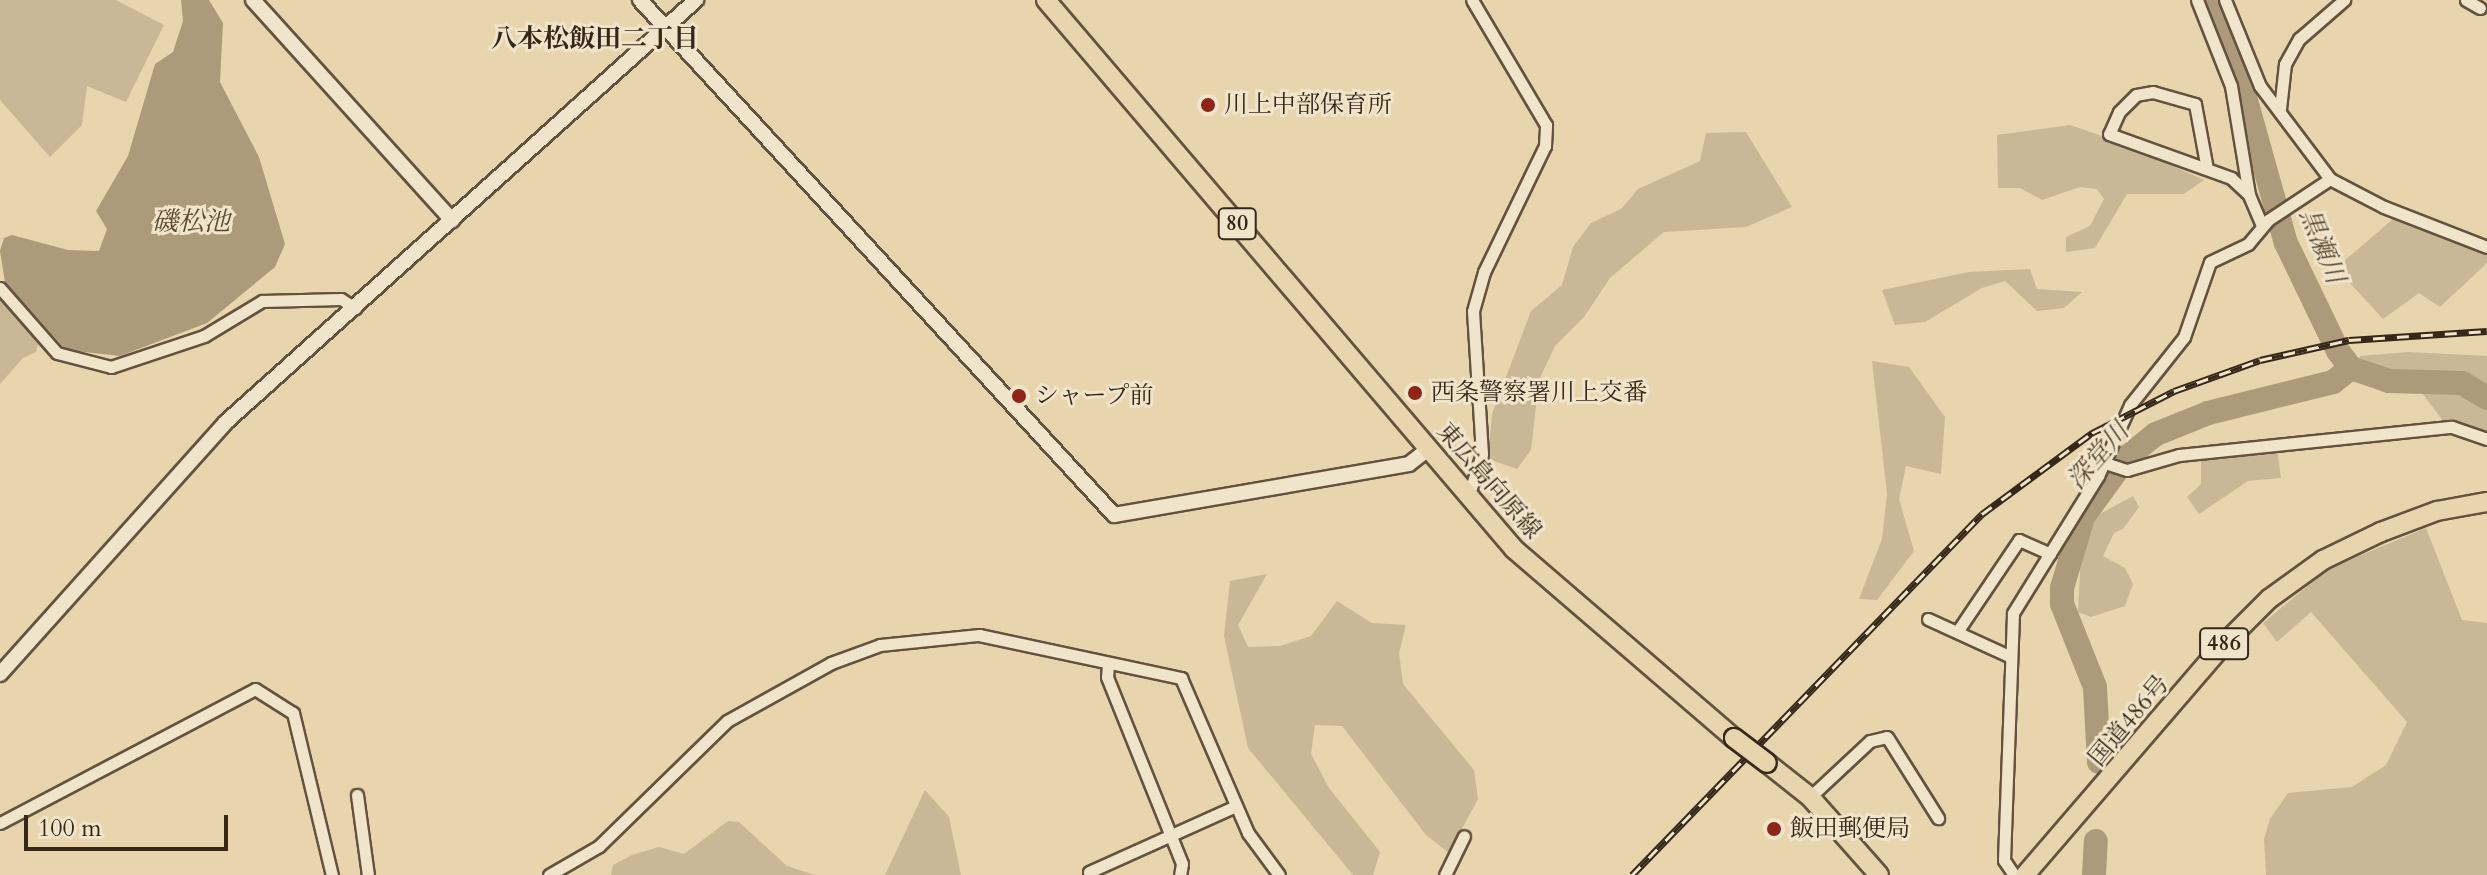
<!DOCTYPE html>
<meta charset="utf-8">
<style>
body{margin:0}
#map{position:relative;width:2487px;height:875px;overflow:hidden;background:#e8d5ae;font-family:Cardo,"Noto Serif JP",serif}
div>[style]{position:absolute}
.green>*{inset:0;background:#cab795}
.water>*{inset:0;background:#ac9a7b}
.river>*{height:24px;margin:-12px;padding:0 12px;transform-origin:12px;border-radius:12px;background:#ac9a7b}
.roads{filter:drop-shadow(2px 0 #63523e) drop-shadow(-2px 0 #63523e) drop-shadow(0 2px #63523e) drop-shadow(0 -2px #63523e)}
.minor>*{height:11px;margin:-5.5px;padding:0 5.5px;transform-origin:5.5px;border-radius:5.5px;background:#f0e4ca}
.tertiary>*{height:14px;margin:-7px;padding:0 7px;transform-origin:7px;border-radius:7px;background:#f0e4ca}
.primary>*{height:18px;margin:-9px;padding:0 9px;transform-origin:9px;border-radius:9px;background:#e8d5ae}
.trunk>*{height:18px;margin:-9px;padding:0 9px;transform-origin:9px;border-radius:9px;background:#e8d5ae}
.rail>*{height:7px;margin-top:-3.5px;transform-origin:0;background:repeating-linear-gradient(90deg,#f0e4ca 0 12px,#372719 0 24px);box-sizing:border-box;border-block:2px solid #372719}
.bridges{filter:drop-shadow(2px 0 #372719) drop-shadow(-2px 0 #372719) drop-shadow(0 2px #372719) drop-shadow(0 -2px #372719)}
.primary-bridge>*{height:18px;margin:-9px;padding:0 9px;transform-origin:9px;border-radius:9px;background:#e8d5ae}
.dots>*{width:22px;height:22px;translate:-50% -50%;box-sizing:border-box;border:4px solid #f0e4ca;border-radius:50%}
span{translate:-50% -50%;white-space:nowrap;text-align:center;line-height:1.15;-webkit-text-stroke:6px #f0e4ca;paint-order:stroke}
.shield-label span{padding:2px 6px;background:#f0e4ca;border:2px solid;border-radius:6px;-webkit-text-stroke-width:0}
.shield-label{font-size:22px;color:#372719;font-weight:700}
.poi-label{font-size:24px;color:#372719}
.left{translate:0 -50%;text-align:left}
.street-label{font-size:24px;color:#372719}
.neighbourhood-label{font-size:26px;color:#372719;font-weight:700}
.water-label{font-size:26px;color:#5a4a36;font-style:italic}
.scale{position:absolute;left:24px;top:815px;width:204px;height:36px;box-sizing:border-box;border:4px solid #372719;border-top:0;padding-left:10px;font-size:24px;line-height:28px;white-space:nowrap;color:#372719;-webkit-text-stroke:6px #f0e4ca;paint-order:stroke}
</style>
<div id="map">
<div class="green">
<div style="clip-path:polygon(0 0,116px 0,164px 25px,126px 102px,87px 86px,82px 125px,50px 157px,0 100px)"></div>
<div style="clip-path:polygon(2070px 125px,2117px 141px,2204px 180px,2184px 194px,2127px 194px,2095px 248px,2066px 252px,2066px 237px,2090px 226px,2104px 199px,2097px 189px,2080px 187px,2042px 200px,2020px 188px,1998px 188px,1997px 135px)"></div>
<div style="clip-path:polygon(1746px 132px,1792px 207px,1746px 227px,1664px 232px,1610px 278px,1584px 317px,1555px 346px,1539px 380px,1531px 450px,1517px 469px,1488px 459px,1492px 414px,1531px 311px,1562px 285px,1573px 247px,1591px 223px,1621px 209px,1638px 189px,1700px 161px,1706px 133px)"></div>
<div style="clip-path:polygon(2393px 219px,2487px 255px,2487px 263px,2440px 307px,2419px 293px,2383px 319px,2336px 268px)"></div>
<div style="clip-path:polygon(2030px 269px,2037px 289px,2082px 292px,2064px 308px,2037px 311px,2005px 281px,1982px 288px,1925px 322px,1895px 325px,1882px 290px,1969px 272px)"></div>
<div style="clip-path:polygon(0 297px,25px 319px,39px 341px,36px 352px,23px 358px,0 384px)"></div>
<div style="clip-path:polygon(2408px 352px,2487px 356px,2487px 432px,2443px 421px,2419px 389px,2382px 392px,2359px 373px,2360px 356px)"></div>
<div style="clip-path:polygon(1872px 361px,1909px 367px,1945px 417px,1941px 474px,1906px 466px,1899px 499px,1914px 551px,1877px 600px,1859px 599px,1882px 539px,1887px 494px)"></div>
<div style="clip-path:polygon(2277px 448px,2281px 478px,2248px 481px,2199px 514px,2187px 497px,2201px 484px,2201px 460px)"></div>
<div style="clip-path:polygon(2133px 496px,2139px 507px,2123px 529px,2114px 533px,2103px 556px,2125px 568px,2133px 584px,2125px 606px,2091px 617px,2078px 612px,2082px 536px,2094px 517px)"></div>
<div style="clip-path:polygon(2426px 528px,2462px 620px,2487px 623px,2487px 875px,2266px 875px,2264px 839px,2270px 819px,2288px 793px,2352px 787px,2386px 765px,2407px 722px,2311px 612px,2277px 642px,2263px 623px,2328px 569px)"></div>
<div style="clip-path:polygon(1267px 574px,1238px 625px,1248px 647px,1280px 646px,1311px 636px,1337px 601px,1372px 623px,1406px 625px,1399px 653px,1403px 684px,1474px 770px,1478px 799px,1449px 853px,1426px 835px,1342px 726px,1315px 725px,1311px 754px,1329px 788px,1380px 852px,1373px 875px,1353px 875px,1248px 748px,1224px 636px,1230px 581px)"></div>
<div style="clip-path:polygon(925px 790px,949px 817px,961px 875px,885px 875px)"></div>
<div style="clip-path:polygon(728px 821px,739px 822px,787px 866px,815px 875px,611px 875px,613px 865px,632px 855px,659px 847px,684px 854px)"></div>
</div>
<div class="water">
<div style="clip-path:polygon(181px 0,209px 0,223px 23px,220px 82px,259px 157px,285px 244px,275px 267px,207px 323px,120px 356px,66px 350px,5px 282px,0 251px,4px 238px,12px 235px,68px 250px,99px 251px,107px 229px,96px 211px,128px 156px,155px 64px,173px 52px,183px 21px)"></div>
</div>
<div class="river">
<div style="left:2218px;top:0;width:252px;rotate:74.4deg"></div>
<div style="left:2286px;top:243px;width:120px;rotate:64.3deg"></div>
<div style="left:2338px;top:351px;width:21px;rotate:53deg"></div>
<div style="left:2351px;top:368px;width:40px;rotate:18.9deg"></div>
<div style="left:2389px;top:381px;width:73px;rotate:1.6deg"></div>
<div style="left:2462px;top:383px;width:29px;rotate:31deg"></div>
<div style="left:2099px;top:762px;width:75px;rotate:-93.1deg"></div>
<div style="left:2095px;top:687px;width:89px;rotate:-111.7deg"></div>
<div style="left:2062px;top:604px;width:16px;rotate:-90deg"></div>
<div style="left:2062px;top:588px;width:74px;rotate:-73.5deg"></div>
<div style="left:2083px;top:517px;width:73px;rotate:-53.9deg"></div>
<div style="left:2126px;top:458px;width:38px;rotate:-39deg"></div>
<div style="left:2156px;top:434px;width:56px;rotate:-22deg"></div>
<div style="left:2208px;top:413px;width:129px;rotate:-13.9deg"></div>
<div style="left:2333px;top:382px;width:23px;rotate:-38deg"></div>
<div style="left:2094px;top:875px;width:34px;rotate:-87deg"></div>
</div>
<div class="roads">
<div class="minor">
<div style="left:2197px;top:0;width:92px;rotate:68.4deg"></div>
<div style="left:2231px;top:86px;width:110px;rotate:80.6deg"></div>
<div style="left:2249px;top:195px;width:33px;rotate:67deg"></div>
<div style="left:2225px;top:0;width:93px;rotate:67.9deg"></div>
<div style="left:2260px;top:86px;width:116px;rotate:53deg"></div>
<div style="left:2330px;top:179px;width:61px;rotate:27.4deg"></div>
<div style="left:2384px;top:207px;width:110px;rotate:21.2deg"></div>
<div style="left:2466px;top:0;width:16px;rotate:30deg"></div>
<div style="left:2280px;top:109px;width:45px;rotate:-83.7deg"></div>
<div style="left:2285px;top:64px;width:29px;rotate:-61deg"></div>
<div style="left:2299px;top:39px;width:60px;rotate:-40.9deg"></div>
<div style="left:2207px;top:169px;width:66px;rotate:-100.5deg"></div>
<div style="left:2195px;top:104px;width:44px;rotate:-164.1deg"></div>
<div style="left:2153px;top:92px;width:17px;rotate:170deg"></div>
<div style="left:2136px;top:95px;width:24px;rotate:135deg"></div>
<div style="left:2119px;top:112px;width:24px;rotate:114deg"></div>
<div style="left:2109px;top:134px;width:130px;rotate:19.8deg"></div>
<div style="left:2231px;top:178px;width:25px;rotate:43deg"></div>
<div style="left:0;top:288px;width:86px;rotate:48.8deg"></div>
<div style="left:57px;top:353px;width:56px;rotate:14.5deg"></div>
<div style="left:111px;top:367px;width:98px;rotate:-18.4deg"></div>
<div style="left:204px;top:336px;width:68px;rotate:-31.1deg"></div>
<div style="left:262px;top:301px;width:79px;rotate:-1.5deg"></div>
<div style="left:341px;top:299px;width:17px;rotate:33deg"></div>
<div style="left:2105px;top:463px;width:23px;rotate:18deg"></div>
<div style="left:2127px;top:470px;width:54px;rotate:-16.1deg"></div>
<div style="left:2179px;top:455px;width:274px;rotate:-5.9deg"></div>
<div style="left:2452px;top:427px;width:37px;rotate:19deg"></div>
<div style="left:1469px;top:494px;width:42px;rotate:-72deg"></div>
<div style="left:1482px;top:454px;width:143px;rotate:-93.6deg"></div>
<div style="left:1473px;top:311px;width:41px;rotate:-74.2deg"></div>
<div style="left:1484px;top:272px;width:140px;rotate:-64.2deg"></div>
<div style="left:1545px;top:146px;width:21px;rotate:-87deg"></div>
<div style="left:1546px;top:125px;width:145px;rotate:-120.6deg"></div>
<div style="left:1928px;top:619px;width:89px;rotate:24.6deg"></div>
<div style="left:1957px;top:632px;width:111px;rotate:-56deg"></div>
<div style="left:2019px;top:540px;width:34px;rotate:24deg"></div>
<div style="left:1108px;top:664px;width:13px;rotate:94deg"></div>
<div style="left:1107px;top:677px;width:201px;rotate:68.1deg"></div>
<div style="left:1182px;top:864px;width:11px;rotate:100deg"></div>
<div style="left:357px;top:795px;width:81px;rotate:82.2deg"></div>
<div style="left:1810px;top:797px;width:82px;rotate:-43deg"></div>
<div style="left:1870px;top:741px;width:17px;rotate:-13deg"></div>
<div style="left:1887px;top:737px;width:96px;rotate:57.8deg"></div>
<div style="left:0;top:823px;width:288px;rotate:-27.7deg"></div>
<div style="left:255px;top:689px;width:45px;rotate:32.3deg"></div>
<div style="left:293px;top:713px;width:167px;rotate:76.5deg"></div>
<div style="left:1089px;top:872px;width:161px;rotate:-24.2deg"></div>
<div style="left:549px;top:875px;width:58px;rotate:-30.1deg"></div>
<div style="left:599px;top:846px;width:179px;rotate:-44.3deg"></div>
<div style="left:727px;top:721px;width:119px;rotate:-29.1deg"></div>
<div style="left:831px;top:663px;width:52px;rotate:-20.2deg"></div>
<div style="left:880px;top:645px;width:100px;rotate:-5.8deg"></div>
<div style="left:979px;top:635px;width:207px;rotate:12deg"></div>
<div style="left:1181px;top:678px;width:169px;rotate:66.6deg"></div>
<div style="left:1248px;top:833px;width:52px;rotate:53.6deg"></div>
<div style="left:1445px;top:875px;width:43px;rotate:-64deg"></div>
<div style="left:2014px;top:875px;width:18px;rotate:-124deg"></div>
<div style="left:2004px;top:860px;width:247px;rotate:-87.9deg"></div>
<div style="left:2013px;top:613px;width:161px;rotate:-58.2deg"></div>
<div style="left:2098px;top:476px;width:78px;rotate:-65.7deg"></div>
<div style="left:2130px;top:405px;width:87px;rotate:-51.5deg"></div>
<div style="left:2184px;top:337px;width:79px;rotate:-70.9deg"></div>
<div style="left:2210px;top:262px;width:42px;rotate:-25.3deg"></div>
<div style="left:2248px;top:244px;width:31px;rotate:-50deg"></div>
<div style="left:2268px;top:220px;width:74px;rotate:-33.5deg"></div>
</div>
<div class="tertiary">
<div style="left:253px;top:0;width:297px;rotate:47.9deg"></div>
<div style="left:640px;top:0;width:700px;rotate:47.37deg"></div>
<div style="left:1114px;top:515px;width:299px;rotate:-9.8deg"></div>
<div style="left:1409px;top:464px;width:24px;rotate:-38deg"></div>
<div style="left:0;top:674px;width:338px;rotate:-48.1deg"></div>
<div style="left:226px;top:422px;width:632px;rotate:-41.92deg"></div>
</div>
<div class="primary">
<div style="left:1046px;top:0;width:721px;rotate:49.55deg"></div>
<div style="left:1514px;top:549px;width:290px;rotate:40.7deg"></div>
<div style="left:1767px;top:763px;width:55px;rotate:38.3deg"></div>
<div style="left:1810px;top:797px;width:104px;rotate:48.5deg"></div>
</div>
<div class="trunk">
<div style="left:2025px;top:875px;width:305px;rotate:-49.3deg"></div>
<div style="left:2224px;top:644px;width:64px;rotate:-45deg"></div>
<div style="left:2269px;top:599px;width:67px;rotate:-35.8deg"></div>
<div style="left:2323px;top:560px;width:64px;rotate:-25.8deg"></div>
<div style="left:2381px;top:532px;width:60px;rotate:-20.6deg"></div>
<div style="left:2437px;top:511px;width:51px;rotate:-10.2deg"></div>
</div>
</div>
<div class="rail">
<div style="left:1632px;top:875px;width:503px;rotate:-45.89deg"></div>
<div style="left:1982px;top:514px;width:137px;rotate:-36.4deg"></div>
<div style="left:2092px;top:433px;width:92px;rotate:-27.1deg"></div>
<div style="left:2174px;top:391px;width:91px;rotate:-19.8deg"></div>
<div style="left:2260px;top:360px;width:91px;rotate:-12.7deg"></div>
<div style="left:2349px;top:340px;width:138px;rotate:-3.7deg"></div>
</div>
<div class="bridges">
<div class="primary-bridge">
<div style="left:1734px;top:738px;width:41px;rotate:37.1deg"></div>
</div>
</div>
<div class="dots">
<div style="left:1208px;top:105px;background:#8f2418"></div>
<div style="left:1415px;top:393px;background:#8f2418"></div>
<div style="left:1019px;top:396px;background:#8f2418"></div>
<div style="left:1774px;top:829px;background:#8f2418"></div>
</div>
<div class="shield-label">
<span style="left:1237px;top:224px">80</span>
<span style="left:2224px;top:644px">486</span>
</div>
<div class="poi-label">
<span class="left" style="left:1224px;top:105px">川上中部保育所</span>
<span class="left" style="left:1431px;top:393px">西条警察署川上交番</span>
<span class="left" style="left:1035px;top:396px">シャープ前</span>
<span class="left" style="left:1790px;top:829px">飯田郵便局</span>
</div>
<div class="street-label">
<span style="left:1489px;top:481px;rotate:49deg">東広島向原線</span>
<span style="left:2129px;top:721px;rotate:-50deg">国道486号</span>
</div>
<div class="neighbourhood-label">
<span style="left:595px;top:39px">八本松飯田二丁目</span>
</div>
<div class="water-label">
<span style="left:191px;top:222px">磯松池</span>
<span style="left:2322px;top:246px;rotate:68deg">黒瀬川</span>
<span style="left:2098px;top:456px;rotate:-49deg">深堂川</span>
</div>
<div class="scale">100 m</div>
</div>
